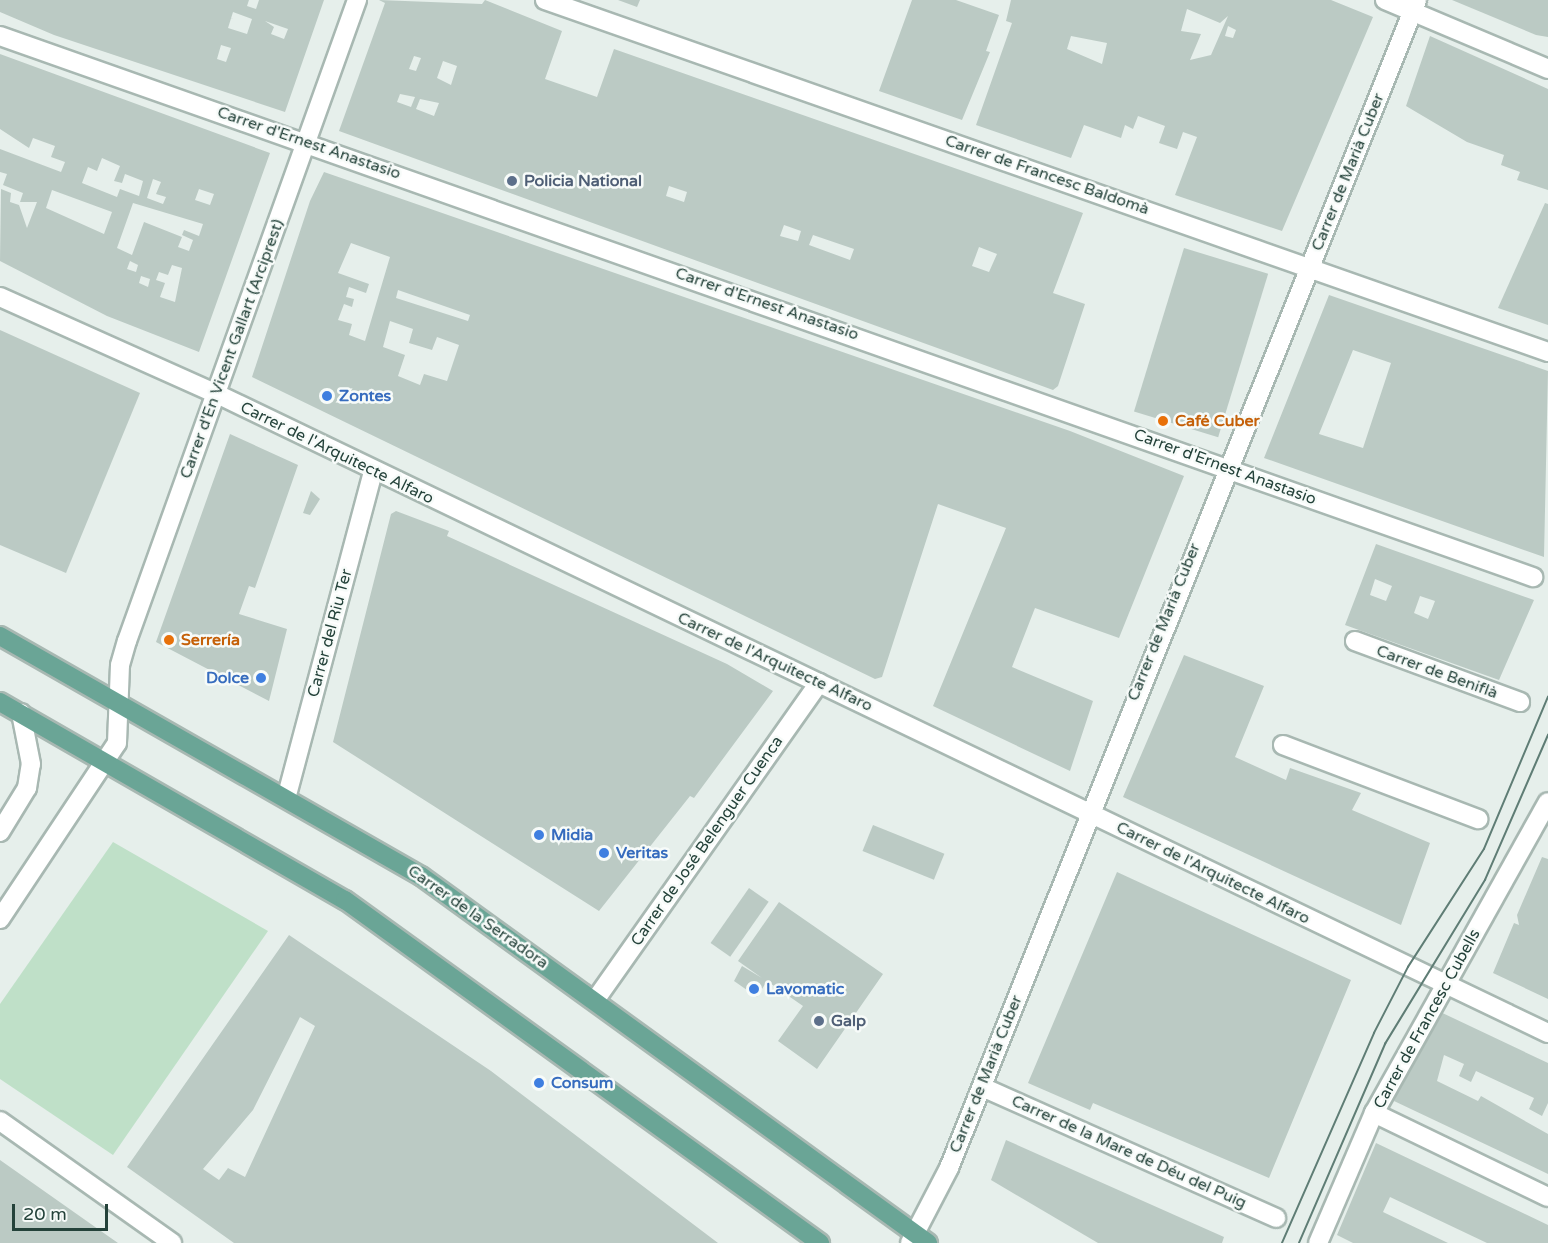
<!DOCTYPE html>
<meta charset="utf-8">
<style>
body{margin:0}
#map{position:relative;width:1548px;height:1243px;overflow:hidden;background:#e6efeb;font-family:"Varela Round",sans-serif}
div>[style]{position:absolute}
.green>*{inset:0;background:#bfe0c8}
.building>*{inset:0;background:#bbcac4;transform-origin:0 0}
.roads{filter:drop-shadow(2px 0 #a8b8b2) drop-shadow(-2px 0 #a8b8b2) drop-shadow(0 2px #a8b8b2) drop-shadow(0 -2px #a8b8b2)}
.minor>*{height:18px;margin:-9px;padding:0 9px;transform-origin:9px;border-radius:9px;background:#fff}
.major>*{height:18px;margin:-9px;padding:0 9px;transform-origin:9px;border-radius:9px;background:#6aa596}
.tram>*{height:1.5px;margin:-0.75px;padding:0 0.75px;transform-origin:0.75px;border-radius:0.75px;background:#5f7d75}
.dots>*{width:16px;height:16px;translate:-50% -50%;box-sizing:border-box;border:3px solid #f7fbf9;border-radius:50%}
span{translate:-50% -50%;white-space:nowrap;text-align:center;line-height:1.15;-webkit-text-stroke:5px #f7fbf9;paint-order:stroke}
.street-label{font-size:16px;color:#24423a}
.service-label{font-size:16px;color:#4e5e75;font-weight:700}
.left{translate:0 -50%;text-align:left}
.shop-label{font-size:16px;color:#366cbe;font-weight:700}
.right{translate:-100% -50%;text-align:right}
.food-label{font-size:16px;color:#c56008;font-weight:700}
.scale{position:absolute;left:12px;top:1204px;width:96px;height:27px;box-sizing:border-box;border:3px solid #24423a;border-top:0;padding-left:8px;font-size:18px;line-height:21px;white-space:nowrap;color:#24423a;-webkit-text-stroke:4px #f7fbf9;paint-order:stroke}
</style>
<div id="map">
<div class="green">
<div style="clip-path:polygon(113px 842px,268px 931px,113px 1155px,0 1079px,0 1004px)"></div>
</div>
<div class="building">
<div style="clip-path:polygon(evenodd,0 0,249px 0,247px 6px,256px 9px,259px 0,324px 0,285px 112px,54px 35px,0 12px,0 0,233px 12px,252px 19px,247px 34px,228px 28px,233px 12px,0 0,265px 21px,288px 29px,284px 39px,271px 34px,274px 27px,265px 21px,0 0,221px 45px,231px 48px,226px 62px,217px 59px,221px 45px)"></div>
<div style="clip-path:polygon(evenodd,379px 0,482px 4px,485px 0,562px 31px,545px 79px,597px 97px,614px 49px,1083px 213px,1053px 293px,1085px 304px,1058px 386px,1053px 390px,339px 131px,385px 3px,379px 0,414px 56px,421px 58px,416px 71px,409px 69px,414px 56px,379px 0,443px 61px,457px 66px,451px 85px,437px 78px,443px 61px,379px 0,400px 94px,415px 97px,411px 107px,397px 102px,400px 94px,379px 0,420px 99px,439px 103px,434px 116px,416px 109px,420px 99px,379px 0,669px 186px,687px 192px,684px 202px,666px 196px,669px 186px,379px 0,784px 225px,801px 231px,798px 241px,780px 236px,784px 225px,379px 0,813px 235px,854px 249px,850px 260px,809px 245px,813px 235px,379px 0,979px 247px,997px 254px,989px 272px,972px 266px,979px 247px)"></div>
<div style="clip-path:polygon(618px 0,640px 0,637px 7px)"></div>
<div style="clip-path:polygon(912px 0,956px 0,999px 15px,986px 51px,990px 52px,962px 120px,879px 91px)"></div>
<div style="clip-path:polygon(evenodd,1011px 0,1331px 0,1373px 17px,1282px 231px,1175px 195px,1197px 137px,1183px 132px,1177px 149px,1159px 143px,1165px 126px,1138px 116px,1133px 129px,1125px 125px,1121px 138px,1084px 125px,1071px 158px,976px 125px,1012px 23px,1006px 21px,1011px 0,1187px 9px,1220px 23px,1228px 16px,1211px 55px,1190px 60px,1201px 34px,1181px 31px,1187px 9px,1011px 0,1228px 26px,1236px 30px,1233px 38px,1225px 36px,1228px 26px,1011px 0,1071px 36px,1107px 43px,1102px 64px,1067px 49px,1071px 36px)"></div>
<div style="clip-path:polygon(1452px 0,1548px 0,1548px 37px,1536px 35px)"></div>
<div style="clip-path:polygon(1430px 36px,1548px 89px,1548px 190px,1517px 180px,1520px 172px,1501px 165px,1504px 155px,1467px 142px,1406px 106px)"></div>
<div style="clip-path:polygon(evenodd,0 54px,270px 153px,199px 352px,107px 316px,0 261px,1px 189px,11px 193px,10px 202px,19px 205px,27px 228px,37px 202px,20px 202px,23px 193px,3px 185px,7px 174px,0 172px,0 149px,61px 172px,65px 162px,51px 157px,55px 146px,33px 138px,29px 148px,0 129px,0 54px,102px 158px,120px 166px,114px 181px,122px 183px,125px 174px,143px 181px,139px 196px,120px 189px,117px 197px,82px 183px,88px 167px,97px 171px,102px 158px,0 54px,153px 179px,161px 182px,156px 194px,166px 197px,163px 204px,147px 198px,153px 179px,0 54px,199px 189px,214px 194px,210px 205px,195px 200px,199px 189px,0 54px,52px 190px,112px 212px,104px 234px,46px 208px,52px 190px,0 54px,133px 203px,203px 224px,199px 236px,184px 230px,182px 235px,193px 240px,189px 251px,178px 247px,182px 237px,144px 222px,132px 255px,117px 248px,133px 203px,0 54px,130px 261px,138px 265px,136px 272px,127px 269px,130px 261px,0 54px,172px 265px,182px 268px,175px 302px,160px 297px,165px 283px,156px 280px,159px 272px,168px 275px,172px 265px,0 54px,141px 276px,150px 279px,148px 287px,139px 283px,141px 276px)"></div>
<div style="clip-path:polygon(evenodd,324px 172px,1070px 431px,1184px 476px,1119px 638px,1035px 608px,1012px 667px,1093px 701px,1070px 771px,933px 706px,1006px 528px,938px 504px,882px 677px,875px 679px,252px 377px,310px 201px,324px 172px,351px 243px,390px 257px,365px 341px,349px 335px,352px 324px,338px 320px,344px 304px,352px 307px,354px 299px,346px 297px,349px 287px,366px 293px,369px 284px,338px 273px,351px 243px,324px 172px,398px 290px,470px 315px,468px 321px,396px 298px,398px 290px,324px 172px,390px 321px,413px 329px,409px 343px,432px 350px,437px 337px,459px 345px,447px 381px,424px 374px,420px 385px,398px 376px,405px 355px,383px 347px,390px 321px)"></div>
<div style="clip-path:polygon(1545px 203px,1548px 204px,1548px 325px,1498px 308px)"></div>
<div style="left:1184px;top:248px;width:88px;height:171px;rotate:17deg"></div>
<div style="clip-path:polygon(evenodd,1329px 295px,1548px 371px,1544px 557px,1264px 458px,1329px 295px,1353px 350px,1391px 363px,1363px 448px,1319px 434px,1353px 350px)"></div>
<div style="clip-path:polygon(0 330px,140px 393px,66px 573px,0 545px)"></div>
<div style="clip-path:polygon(230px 434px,298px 465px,255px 588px,249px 586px,239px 614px,287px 629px,269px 701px,156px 642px)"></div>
<div style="clip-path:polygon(311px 491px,320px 499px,310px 515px,303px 513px)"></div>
<div style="clip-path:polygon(396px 511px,449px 531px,447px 536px,727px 664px,773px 691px,694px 798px,690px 796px,599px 911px,333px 742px,391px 514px)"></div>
<div style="clip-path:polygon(evenodd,1376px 544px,1534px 600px,1499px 680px,1345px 625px,1376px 544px,1375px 579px,1392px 586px,1386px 601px,1370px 595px,1375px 579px,1376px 544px,1420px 596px,1435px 601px,1428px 619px,1414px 613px,1420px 596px)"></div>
<div style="clip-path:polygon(1184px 655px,1264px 686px,1235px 757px,1286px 780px,1290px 768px,1361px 793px,1352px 810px,1430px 843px,1401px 925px,1123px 797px)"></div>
<div style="left:873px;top:825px;width:77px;height:28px;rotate:22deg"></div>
<div style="clip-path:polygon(1542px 857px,1548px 859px,1548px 999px,1493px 973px,1514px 923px,1519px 925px,1517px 915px)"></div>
<div style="clip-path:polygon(1117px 872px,1351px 980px,1269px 1178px,1093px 1103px,1090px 1110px,1028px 1083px)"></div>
<div style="left:749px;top:888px;width:24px;height:67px;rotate:35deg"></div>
<div style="clip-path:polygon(779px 902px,883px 974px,817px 1069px,778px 1041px,803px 1006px,767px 981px,757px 997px,734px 981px,742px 966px,762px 978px,738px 961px)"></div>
<div style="clip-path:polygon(evenodd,289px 935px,491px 1071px,718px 1243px,234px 1243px,127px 1167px,289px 935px,300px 1017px,315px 1026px,245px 1177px,228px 1168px,219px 1180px,203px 1169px,253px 1110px,300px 1017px)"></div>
<div style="clip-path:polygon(1434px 1009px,1548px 1063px,1548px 1103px,1542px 1116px,1529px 1109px,1534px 1098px,1476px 1071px,1471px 1082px,1459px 1076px,1464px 1064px,1444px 1055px,1437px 1081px,1478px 1101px,1481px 1096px,1548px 1134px,1548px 1174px,1394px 1101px)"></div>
<div style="clip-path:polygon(1006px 1140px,1224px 1237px,1222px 1243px,1098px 1243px,991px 1180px)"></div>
<div style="clip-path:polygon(1376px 1143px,1548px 1225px,1548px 1243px,1487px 1243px,1390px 1197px,1383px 1212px,1448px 1243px,1353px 1243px,1337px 1235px)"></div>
<div style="clip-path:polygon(0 1160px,98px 1229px,118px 1243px,0 1243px)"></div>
</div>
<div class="roads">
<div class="minor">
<div style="left:545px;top:0;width:1063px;rotate:19.34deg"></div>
<div style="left:1385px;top:0;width:177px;rotate:22.9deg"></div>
<div style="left:0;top:36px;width:1626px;rotate:19.44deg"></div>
<div style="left:0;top:297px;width:238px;rotate:24.1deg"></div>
<div style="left:217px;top:394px;width:1476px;rotate:25.65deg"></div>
<div style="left:1355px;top:641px;width:176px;rotate:20.3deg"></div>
<div style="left:1283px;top:745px;width:209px;rotate:20.8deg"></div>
<div style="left:287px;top:795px;width:335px;rotate:-75.1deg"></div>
<div style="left:0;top:832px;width:52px;rotate:-58.5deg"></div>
<div style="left:27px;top:788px;width:24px;rotate:-81deg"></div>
<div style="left:31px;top:764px;width:52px;rotate:-101.1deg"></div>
<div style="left:0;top:919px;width:211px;rotate:-56.4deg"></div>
<div style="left:117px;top:743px;width:78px;rotate:-87.8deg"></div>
<div style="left:120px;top:665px;width:25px;rotate:-74deg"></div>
<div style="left:127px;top:641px;width:681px;rotate:-70.26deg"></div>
<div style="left:596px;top:999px;width:387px;rotate:-54.8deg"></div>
<div style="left:982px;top:1087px;width:322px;rotate:24deg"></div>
<div style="left:1374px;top:1113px;width:193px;rotate:25.8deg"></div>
<div style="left:0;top:1121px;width:211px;rotate:35.3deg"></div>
<div style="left:910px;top:1243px;width:85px;rotate:-62.5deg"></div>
<div style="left:949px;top:1168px;width:1258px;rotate:-68.16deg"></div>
<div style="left:1318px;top:1243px;width:142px;rotate:-66.7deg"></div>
<div style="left:1374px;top:1113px;width:356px;rotate:-60.8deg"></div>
</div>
<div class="major">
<div style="left:0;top:636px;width:485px;rotate:29.7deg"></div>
<div style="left:421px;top:876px;width:626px;rotate:35.9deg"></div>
<div style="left:0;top:702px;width:398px;rotate:29.9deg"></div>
<div style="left:345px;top:900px;width:586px;rotate:35.83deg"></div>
</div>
</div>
<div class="tram">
<div style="left:1282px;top:1243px;width:229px;rotate:-66.3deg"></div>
<div style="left:1374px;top:1033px;width:74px;rotate:-62.7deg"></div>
<div style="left:1408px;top:967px;width:140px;rotate:-57.2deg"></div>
<div style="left:1484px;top:849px;width:165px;rotate:-67.2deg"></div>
<div style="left:1299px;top:1243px;width:217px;rotate:-66.6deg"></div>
<div style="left:1385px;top:1044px;width:192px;rotate:-58.6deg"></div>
<div style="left:1485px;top:880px;width:158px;rotate:-66.5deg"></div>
</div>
<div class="dots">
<div style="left:512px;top:181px;background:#5c6f8a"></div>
<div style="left:327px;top:396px;background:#3f7fe0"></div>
<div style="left:1163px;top:421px;background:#e8710a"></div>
<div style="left:169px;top:640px;background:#e8710a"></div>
<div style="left:261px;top:678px;background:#3f7fe0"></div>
<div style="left:539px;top:835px;background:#3f7fe0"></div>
<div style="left:604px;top:853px;background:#3f7fe0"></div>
<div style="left:754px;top:989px;background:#3f7fe0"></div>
<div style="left:819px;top:1021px;background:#5c6f8a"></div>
<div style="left:539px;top:1083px;background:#3f7fe0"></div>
</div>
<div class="street-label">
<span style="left:309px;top:143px;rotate:19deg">Carrer d'Ernest Anastasio</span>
<span style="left:1348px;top:172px;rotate:-68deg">Carrer de Marià Cuber</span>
<span style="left:1047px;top:175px;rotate:19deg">Carrer de Francesc Baldomà</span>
<span style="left:767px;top:304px;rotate:19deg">Carrer d'Ernest Anastasio</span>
<span style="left:232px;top:349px;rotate:-70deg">Carrer d'En Vicent Gallart (Arciprest)</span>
<span style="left:337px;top:453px;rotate:26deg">Carrer de l'Arquitecte Alfaro</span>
<span style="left:1225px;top:467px;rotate:20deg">Carrer d'Ernest Anastasio</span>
<span style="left:1164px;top:622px;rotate:-68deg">Carrer de Marià Cuber</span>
<span style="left:330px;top:633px;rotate:-75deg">Carrer del Riu Ter</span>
<span style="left:775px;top:662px;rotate:25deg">Carrer de l'Arquitecte Alfaro</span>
<span style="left:1437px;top:672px;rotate:20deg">Carrer de Beniflà</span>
<span style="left:707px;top:841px;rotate:-55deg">Carrer de José Belenguer Cuenca</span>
<span style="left:1213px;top:873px;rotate:26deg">Carrer de l'Arquitecte Alfaro</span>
<span style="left:478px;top:917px;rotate:35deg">Carrer de la Serradora</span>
<span style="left:1427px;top:1019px;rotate:-61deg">Carrer de Francesc Cubells</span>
<span style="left:986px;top:1074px;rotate:-68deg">Carrer de Marià Cuber</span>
<span style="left:1129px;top:1152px;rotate:24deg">Carrer de la Mare de Déu del Puig</span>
</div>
<div class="service-label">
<span class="left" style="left:524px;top:181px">Policia National</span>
<span class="left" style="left:831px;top:1021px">Galp</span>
</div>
<div class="shop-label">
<span class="left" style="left:339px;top:396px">Zontes</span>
<span class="right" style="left:249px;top:678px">Dolce</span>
<span class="left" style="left:551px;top:835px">Midia</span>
<span class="left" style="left:616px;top:853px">Veritas</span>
<span class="left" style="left:766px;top:989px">Lavomatic</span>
<span class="left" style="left:551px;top:1083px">Consum</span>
</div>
<div class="food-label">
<span class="left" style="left:1175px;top:421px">Café Cuber</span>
<span class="left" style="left:181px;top:640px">Serrería</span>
</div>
<div class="scale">20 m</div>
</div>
